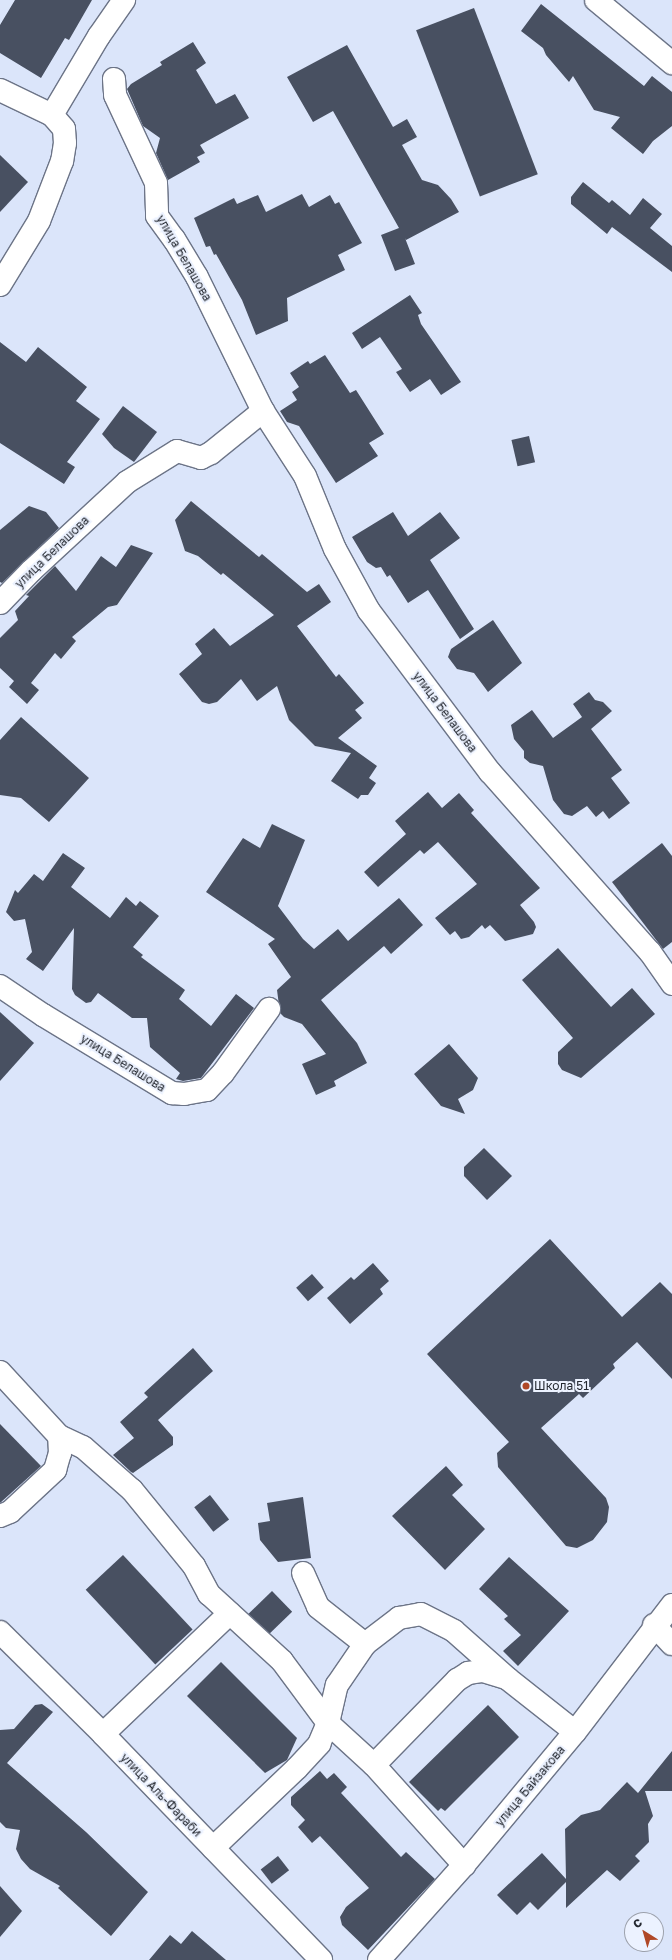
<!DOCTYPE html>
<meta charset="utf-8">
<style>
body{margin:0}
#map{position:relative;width:672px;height:1960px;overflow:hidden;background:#dbe5fa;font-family:"Golos Text",sans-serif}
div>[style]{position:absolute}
.building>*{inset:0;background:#485061;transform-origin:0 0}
.roads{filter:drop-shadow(1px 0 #6c7487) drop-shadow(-1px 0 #6c7487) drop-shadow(0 1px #6c7487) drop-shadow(0 -1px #6c7487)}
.street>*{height:22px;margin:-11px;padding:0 11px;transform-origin:11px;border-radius:11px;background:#fff}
.dots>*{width:11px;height:11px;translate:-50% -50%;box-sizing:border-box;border:2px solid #ecf2ff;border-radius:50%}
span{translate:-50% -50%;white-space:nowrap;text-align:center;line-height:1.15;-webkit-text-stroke:4px #ecf2ff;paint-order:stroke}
.street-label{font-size:12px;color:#242830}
.poi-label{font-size:12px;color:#242830}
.left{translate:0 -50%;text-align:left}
.north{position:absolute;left:624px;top:1912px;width:40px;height:40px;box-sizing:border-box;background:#ecf2ff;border:1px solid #9ca1ac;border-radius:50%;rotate:323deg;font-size:11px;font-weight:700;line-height:16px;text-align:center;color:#242830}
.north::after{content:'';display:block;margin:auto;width:14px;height:18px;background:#b04827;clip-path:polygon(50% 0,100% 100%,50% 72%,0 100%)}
</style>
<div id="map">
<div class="building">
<div style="clip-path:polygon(15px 0,92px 0,69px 40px,65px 38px,41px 78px,0 53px,0 25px)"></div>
<div style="clip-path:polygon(541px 4px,644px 86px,652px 76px,672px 92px,672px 126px,653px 141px,643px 154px,611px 128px,620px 117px,594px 110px,573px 76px,569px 82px,546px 55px,543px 48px,521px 31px)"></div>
<div style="left:474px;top:8px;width:178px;height:62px;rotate:69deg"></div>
<div style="clip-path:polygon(193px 42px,206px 63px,196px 70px,216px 104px,235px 94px,249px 118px,200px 145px,205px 153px,197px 157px,200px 162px,168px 180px,156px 153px,160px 138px,143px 126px,127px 89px,131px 84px,162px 65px,160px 62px)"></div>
<div style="clip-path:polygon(347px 45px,393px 127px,407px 119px,417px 137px,402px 145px,422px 180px,438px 185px,451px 199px,459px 212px,406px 240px,405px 238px,415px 264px,395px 271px,381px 235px,399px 228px,333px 111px,313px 122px,287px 77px)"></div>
<div style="clip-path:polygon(0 155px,28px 182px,0 212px)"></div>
<div style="clip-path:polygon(583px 182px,609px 203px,612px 200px,630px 215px,643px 198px,662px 214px,650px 228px,672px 246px,672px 272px,612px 227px,607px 234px,571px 204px,571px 197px)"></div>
<div style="clip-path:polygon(302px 194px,309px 207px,330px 195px,335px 204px,339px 202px,362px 243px,338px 255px,345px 270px,287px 298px,288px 321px,256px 335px,242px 300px,216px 254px,214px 255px,210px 246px,206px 247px,194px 218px,234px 198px,237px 204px,258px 195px,266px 212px)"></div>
<div style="clip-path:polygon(410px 295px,422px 313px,418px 315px,421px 324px,461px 382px,441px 395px,430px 379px,410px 392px,396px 372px,402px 369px,380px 337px,362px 349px,352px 333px)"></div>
<div style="clip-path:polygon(0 342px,26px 362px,38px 347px,87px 387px,76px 401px,100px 419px,67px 462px,75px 467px,64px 484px,0 443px)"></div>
<div style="clip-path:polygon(325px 355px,350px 393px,356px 390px,384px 434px,369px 443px,378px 456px,336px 483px,299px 426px,287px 422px,280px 411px,297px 400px,292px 392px,299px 387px,290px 373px,308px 361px,310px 364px)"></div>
<div style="clip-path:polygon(123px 406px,157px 432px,134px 462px,114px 448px,102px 434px)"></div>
<div style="left:529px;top:436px;width:27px;height:18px;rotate:77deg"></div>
<div style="clip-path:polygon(191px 501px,259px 557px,262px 554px,307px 592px,319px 584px,331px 602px,297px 626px,336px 677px,339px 674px,364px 703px,355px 710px,362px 718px,338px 738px,377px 766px,369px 778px,376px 783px,368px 795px,361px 795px,358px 799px,331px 781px,351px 753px,315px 746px,289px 720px,277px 686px,257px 701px,241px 679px,217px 702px,209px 704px,202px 702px,179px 674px,202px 654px,195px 644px,214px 628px,230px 646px,274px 615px,223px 573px,221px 575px,198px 556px,185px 551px,175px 520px)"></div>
<div style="clip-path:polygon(29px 506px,46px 512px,59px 528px,2px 583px,0 582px,0 530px)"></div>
<div style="clip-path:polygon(393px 512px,408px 536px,440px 512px,460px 538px,430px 560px,474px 629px,460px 639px,428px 590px,408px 603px,390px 575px,387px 577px,381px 567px,376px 568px,367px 562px,352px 537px)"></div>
<div style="clip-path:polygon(131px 545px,153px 553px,117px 605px,108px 607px,72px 637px,76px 641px,61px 659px,55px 653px,31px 683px,39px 690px,27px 704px,9px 687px,14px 681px,0 668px,0 638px,18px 620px,15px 611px,29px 596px,26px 595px,55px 566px,76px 591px,101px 556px,116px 567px)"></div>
<div style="clip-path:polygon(493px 620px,522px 663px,488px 692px,474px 673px,457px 669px,448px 657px,451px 649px)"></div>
<div style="clip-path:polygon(589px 692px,595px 700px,603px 702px,612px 711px,591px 729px,622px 770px,611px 778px,630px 803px,609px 819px,603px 811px,596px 817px,587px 806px,572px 816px,564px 814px,553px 800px,543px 766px,530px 763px,524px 758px,524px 751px,514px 739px,511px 725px,532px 710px,553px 738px,582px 717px,573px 704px)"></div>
<div style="clip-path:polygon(21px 717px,89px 778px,49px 822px,21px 798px,0 795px,0 740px)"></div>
<div style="clip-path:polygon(428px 792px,442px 808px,459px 793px,474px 810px,471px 813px,540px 888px,520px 905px,534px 922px,536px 927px,533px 934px,505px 941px,490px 925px,485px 929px,482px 925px,469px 937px,461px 939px,455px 931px,450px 935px,435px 918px,477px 884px,438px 842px,424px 854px,420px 850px,378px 887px,364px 872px,406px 834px,395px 821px)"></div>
<div style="clip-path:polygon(272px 824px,305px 840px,278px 906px,303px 939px,314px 949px,338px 929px,348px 941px,399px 898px,423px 925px,391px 954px,384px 946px,321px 1000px,357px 1043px,367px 1063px,334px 1081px,336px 1086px,316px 1095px,302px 1064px,326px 1054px,302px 1024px,284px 1017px,280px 1013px,277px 990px,291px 977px,268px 944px,275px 939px,206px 892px,243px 838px,260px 848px)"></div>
<div style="clip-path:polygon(662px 843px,672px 856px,672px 942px,663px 949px,612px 882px)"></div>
<div style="clip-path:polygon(63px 853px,85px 868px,71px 887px,110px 918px,126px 897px,136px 906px,140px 901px,159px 916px,133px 947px,143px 955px,141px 957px,185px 990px,179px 999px,211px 1026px,236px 994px,254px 1008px,201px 1078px,183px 1081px,176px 1079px,180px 1073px,150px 1047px,147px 1018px,132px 1018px,98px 993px,91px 1002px,86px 1003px,75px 995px,72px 989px,74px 928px,43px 971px,26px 959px,32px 952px,25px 919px,14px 921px,6px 912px,15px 890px,18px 893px,34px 874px,43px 881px)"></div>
<div style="clip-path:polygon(558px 948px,611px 1007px,632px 988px,655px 1014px,581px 1078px,562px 1070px,558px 1064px,558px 1052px,573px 1038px,522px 980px)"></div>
<div style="clip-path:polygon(0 1012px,34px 1043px,0 1081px)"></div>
<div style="clip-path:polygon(449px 1044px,478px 1078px,473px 1090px,458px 1099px,465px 1114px,441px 1106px,414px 1074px)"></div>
<div style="clip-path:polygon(484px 1148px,512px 1176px,487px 1200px,464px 1176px,464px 1167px)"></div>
<div style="clip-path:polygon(550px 1239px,622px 1317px,660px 1282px,672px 1294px,672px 1379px,637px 1342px,613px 1364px,615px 1368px,583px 1398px,579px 1394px,541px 1428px,606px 1498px,609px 1507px,607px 1522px,593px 1540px,577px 1548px,566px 1546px,498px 1467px,497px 1453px,509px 1442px,427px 1354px)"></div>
<div style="clip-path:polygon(373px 1263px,389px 1281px,380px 1289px,383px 1294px,350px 1324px,327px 1298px,351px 1277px,354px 1280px)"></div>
<div style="left:312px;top:1274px;width:18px;height:21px;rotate:49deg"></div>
<div style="clip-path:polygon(193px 1348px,213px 1371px,158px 1420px,173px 1437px,173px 1445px,133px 1473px,131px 1472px,113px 1455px,134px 1438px,120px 1422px,148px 1397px,144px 1393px)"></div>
<div style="clip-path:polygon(0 1424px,41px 1466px,0 1503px)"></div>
<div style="clip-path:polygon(446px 1466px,463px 1485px,452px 1495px,485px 1529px,445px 1570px,392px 1516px)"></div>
<div style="left:210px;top:1495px;width:31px;height:20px;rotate:52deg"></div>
<div style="clip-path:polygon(303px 1497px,311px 1558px,278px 1562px,260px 1540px,258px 1523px,270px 1521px,267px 1503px)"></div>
<div style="left:123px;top:1555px;width:102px;height:51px;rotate:47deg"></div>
<div style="clip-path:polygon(509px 1557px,569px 1611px,518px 1666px,503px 1651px,521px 1635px,504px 1619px,508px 1616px,479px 1589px)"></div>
<div style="left:272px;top:1591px;width:29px;height:33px;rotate:46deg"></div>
<div style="clip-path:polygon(221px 1662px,297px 1738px,287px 1760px,265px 1773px,187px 1696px)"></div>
<div style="clip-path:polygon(42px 1704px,53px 1712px,7px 1763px,86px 1832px,148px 1892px,111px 1936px,58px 1888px,60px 1886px,30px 1869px,21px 1859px,16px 1849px,20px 1830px,6px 1828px,0 1822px,0 1730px,14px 1729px,35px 1705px)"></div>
<div style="clip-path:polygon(488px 1705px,519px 1737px,445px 1811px,441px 1808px,438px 1811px,409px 1782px)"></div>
<div style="clip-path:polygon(672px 1751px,672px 1791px,645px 1791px,653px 1816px,648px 1824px,649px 1842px,635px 1856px,640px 1861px,620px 1881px,607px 1870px,566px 1908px,566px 1882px,538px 1910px,530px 1902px,517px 1915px,497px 1895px,542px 1853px,566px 1879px,565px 1829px,581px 1815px,600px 1810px,627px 1782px,638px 1793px)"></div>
<div style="clip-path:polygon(320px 1771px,327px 1779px,334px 1773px,347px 1787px,341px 1793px,401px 1857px,406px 1852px,435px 1879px,368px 1950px,342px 1925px,340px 1917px,346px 1907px,369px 1888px,320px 1836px,312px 1843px,298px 1827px,305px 1820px,291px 1805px,291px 1797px)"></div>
<div style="left:278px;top:1856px;width:18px;height:22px;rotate:52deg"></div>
<div style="clip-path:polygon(0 1886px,22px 1911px,0 1937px)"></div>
<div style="clip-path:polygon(192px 1931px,226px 1960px,149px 1960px,170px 1935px,181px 1944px)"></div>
</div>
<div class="roads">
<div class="street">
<div style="left:596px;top:0;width:99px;rotate:39.7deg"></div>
<div style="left:114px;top:79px;width:16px;rotate:86deg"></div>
<div style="left:115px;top:95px;width:97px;rotate:65deg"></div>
<div style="left:156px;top:183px;width:33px;rotate:88deg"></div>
<div style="left:157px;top:216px;width:29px;rotate:54deg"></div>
<div style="left:174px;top:239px;width:44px;rotate:58.8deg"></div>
<div style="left:197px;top:277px;width:149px;rotate:63.8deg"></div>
<div style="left:263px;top:411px;width:77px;rotate:57.1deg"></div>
<div style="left:305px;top:476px;width:79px;rotate:67.7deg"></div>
<div style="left:335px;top:549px;width:71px;rotate:61.3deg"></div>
<div style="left:369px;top:611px;width:201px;rotate:53.1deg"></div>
<div style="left:490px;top:772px;width:241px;rotate:48.4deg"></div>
<div style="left:650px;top:952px;width:39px;rotate:55deg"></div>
<div style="left:0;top:90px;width:58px;rotate:25.7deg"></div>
<div style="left:52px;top:115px;width:18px;rotate:49deg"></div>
<div style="left:64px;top:129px;width:14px;rotate:86deg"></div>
<div style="left:65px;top:143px;width:18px;rotate:99deg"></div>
<div style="left:62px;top:161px;width:64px;rotate:111deg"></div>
<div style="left:39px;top:221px;width:75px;rotate:121.4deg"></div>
<div style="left:52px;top:115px;width:92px;rotate:-59.3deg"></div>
<div style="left:99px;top:36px;width:44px;rotate:-55.2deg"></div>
<div style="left:0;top:603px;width:45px;rotate:-45.9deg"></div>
<div style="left:31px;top:571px;width:131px;rotate:-42.8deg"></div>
<div style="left:127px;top:482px;width:59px;rotate:-31.8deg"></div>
<div style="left:177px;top:451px;width:25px;rotate:16deg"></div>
<div style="left:201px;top:458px;width:11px;rotate:-27deg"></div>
<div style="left:211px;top:453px;width:67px;rotate:-38.9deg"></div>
<div style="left:0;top:986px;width:52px;rotate:34deg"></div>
<div style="left:43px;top:1015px;width:151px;rotate:31.2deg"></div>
<div style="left:172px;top:1093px;width:12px;rotate:5deg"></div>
<div style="left:184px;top:1094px;width:23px;rotate:-10deg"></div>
<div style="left:207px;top:1090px;width:23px;rotate:-47deg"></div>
<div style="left:223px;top:1073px;width:79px;rotate:-54.3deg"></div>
<div style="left:0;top:1372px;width:87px;rotate:47.3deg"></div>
<div style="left:59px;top:1436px;width:26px;rotate:25deg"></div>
<div style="left:83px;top:1447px;width:65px;rotate:41.3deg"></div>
<div style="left:132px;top:1490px;width:98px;rotate:50.8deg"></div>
<div style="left:194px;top:1566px;width:32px;rotate:62deg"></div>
<div style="left:209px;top:1594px;width:99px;rotate:42.5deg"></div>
<div style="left:282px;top:1661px;width:77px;rotate:53.4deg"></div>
<div style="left:328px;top:1723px;width:62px;rotate:42.4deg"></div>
<div style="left:374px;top:1765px;width:135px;rotate:48deg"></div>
<div style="left:0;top:1516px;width:11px;rotate:-22deg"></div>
<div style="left:10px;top:1512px;width:62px;rotate:-43deg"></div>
<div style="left:55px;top:1470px;width:18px;rotate:-74deg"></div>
<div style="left:60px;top:1453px;width:17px;rotate:-93deg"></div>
<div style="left:303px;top:1573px;width:37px;rotate:66deg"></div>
<div style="left:318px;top:1607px;width:60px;rotate:38.2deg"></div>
<div style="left:654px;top:1625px;width:26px;rotate:47deg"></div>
<div style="left:0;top:1632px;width:145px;rotate:44.7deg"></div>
<div style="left:103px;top:1734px;width:314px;rotate:46deg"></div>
<div style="left:103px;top:1734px;width:175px;rotate:-43.6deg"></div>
<div style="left:374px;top:1765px;width:119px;rotate:-45.7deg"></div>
<div style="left:457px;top:1680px;width:13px;rotate:-32deg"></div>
<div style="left:468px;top:1673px;width:15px;rotate:-8deg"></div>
<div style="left:483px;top:1671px;width:24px;rotate:17deg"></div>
<div style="left:213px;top:1848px;width:116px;rotate:-43.6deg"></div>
<div style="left:297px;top:1768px;width:33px;rotate:-47deg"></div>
<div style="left:319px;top:1744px;width:23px;rotate:-67deg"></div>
<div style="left:328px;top:1723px;width:39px;rotate:-77deg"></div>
<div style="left:337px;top:1685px;width:50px;rotate:-55.7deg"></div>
<div style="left:365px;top:1644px;width:43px;rotate:-37.4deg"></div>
<div style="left:399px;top:1618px;width:22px;rotate:-10deg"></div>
<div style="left:421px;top:1614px;width:37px;rotate:27deg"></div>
<div style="left:454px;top:1631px;width:72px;rotate:41.6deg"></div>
<div style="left:508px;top:1679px;width:85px;rotate:38.3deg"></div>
<div style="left:379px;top:1960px;width:127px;rotate:-48.2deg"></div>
<div style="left:464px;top:1865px;width:173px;rotate:-50.2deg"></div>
<div style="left:575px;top:1732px;width:160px;rotate:-52.6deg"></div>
</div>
</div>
<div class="dots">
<div style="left:526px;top:1386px;background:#b04827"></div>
</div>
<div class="street-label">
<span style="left:184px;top:258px;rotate:60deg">улица Белашова</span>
<span style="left:52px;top:552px;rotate:-44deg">улица Белашова</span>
<span style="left:445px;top:712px;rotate:53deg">улица Белашова</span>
<span style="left:123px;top:1063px;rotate:32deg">улица Белашова</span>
<span style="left:530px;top:1786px;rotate:-50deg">улица Байзакова</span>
<span style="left:161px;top:1795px;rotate:46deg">улица Аль-Фараби</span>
</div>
<div class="poi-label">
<span class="left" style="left:534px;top:1386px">Школа 51</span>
</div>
<div class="north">С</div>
</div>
